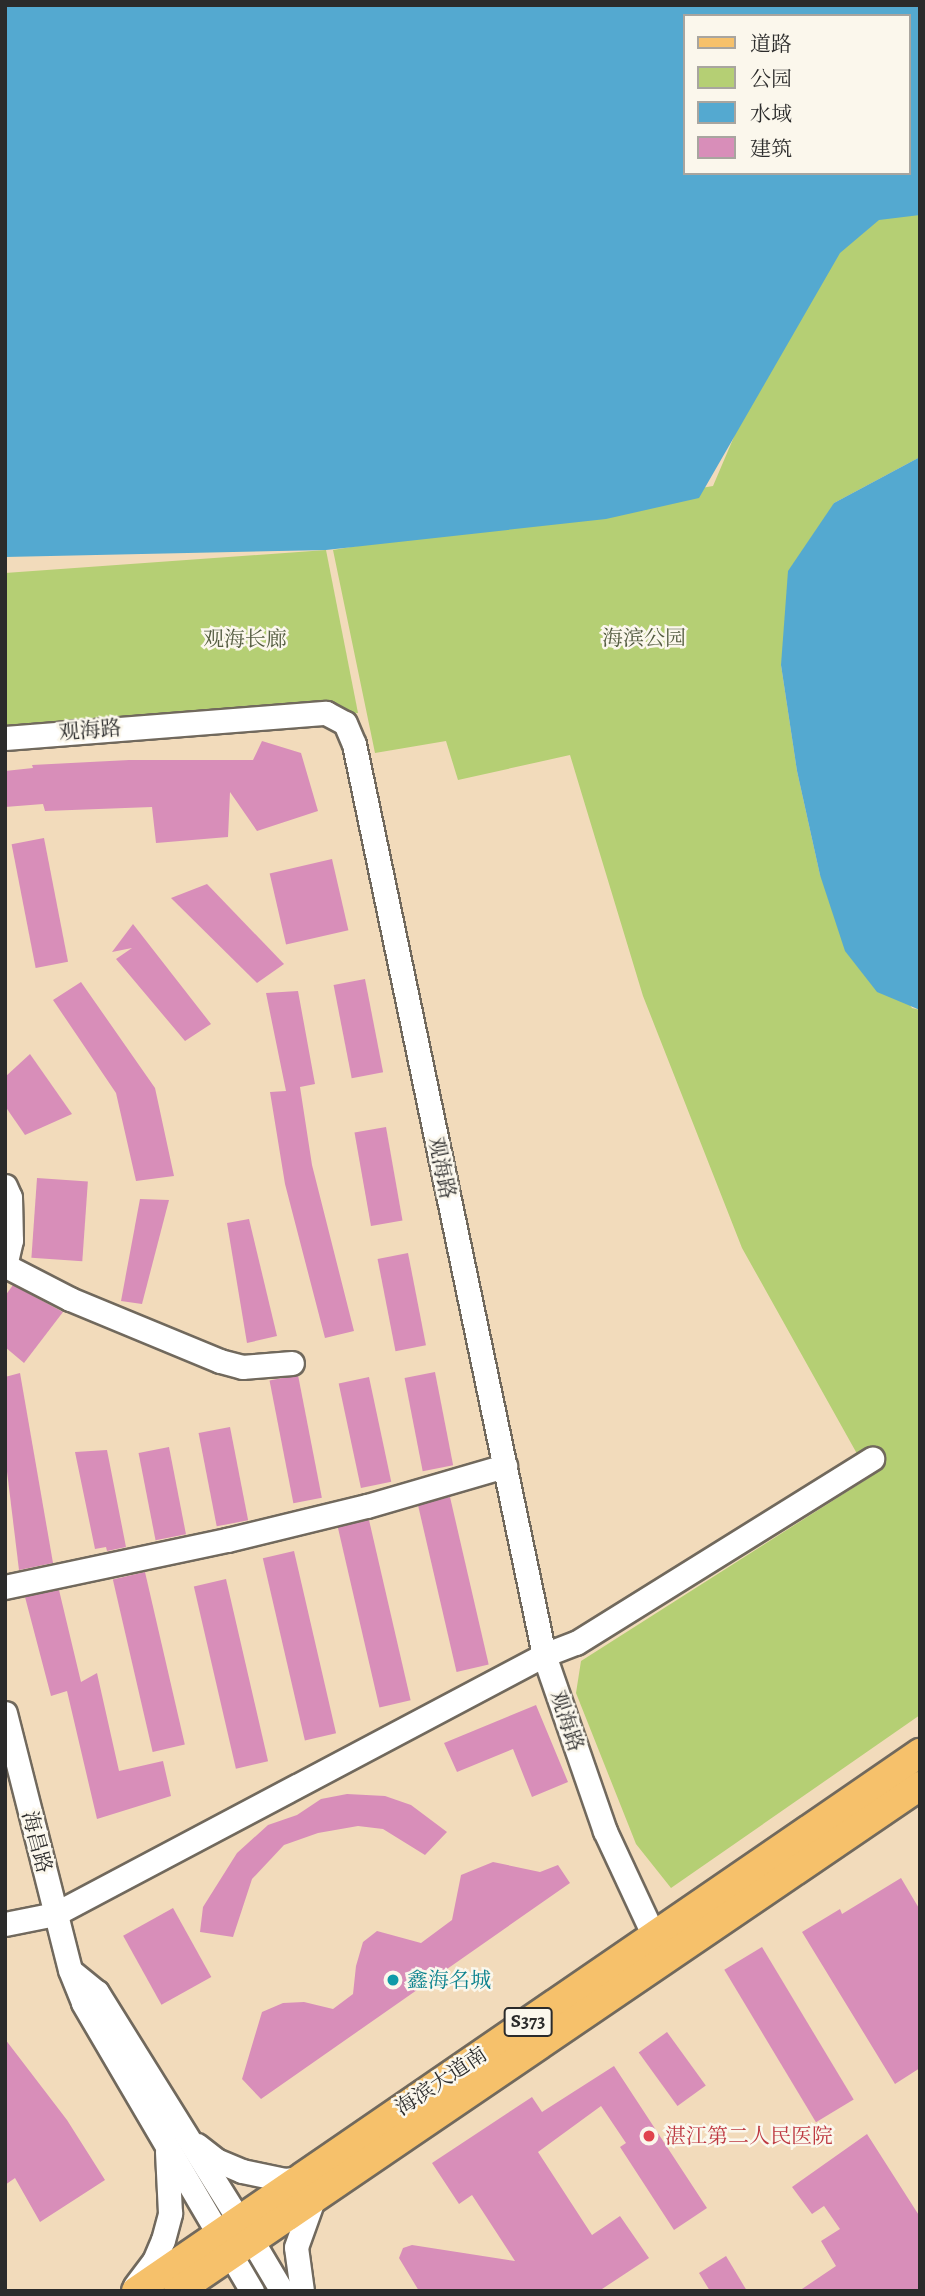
<!DOCTYPE html>
<meta charset="utf-8">
<style>
body{margin:0}
#map{position:relative;width:925px;height:2296px;overflow:hidden;background:#f2dbbb;font-family:Alegreya,"Noto Serif SC",serif}
div>[style]{position:absolute}
.green>*{inset:0;background:#b5cf74}
.water>*{inset:0;background:#54a9d0}
.building>*{inset:0;background:#d88eb9;transform-origin:0 0}
.roads{filter:drop-shadow(2px 0 #71695d) drop-shadow(-2px 0 #71695d) drop-shadow(0 2px #71695d) drop-shadow(0 -2px #71695d)}
.minor>*{height:23px;margin:-11.5px;padding:0 11.5px;transform-origin:11.5px;border-radius:11.5px;background:#fff}
.major>*{height:28px;margin:-14px;padding:0 14px;transform-origin:14px;border-radius:14px;background:#f6c16b}
.dots>*{width:19px;height:19px;translate:-50% -50%;box-sizing:border-box;border:4px solid #fbf7ec;border-radius:50%}
span{translate:-50% -50%;white-space:nowrap;text-align:center;line-height:1.15;-webkit-text-stroke:5px #fbf7ec;paint-order:stroke}
.shield-label span{padding:2px 5px;background:#fbf7ec;border:2px solid;border-radius:5px;-webkit-text-stroke-width:0}
.shield-label{font-size:19px;color:#2b2b2b;font-weight:700}
.park-label{font-size:21px;color:#545c41}
.street-label{font-size:21px;color:#2b2b2b}
.culture-label{font-size:21px;color:#0d838f}
.left{translate:0 -50%;text-align:left}
.health-label{font-size:21px;color:#be3a42}
.frame{position:absolute;inset:0;border:7px solid #2b2b2b;pointer-events:none}
.legend{position:absolute;left:683px;top:14px;width:228px;height:161px;box-sizing:border-box;background:#fbf7ec;border:2px solid #a8a59f;margin:0;padding:9px 12px;list-style:none;font-size:21px;color:#2b2b2b}
.legend li{display:flex;align-items:center;gap:14px;height:35px}
.legend b{width:35px;border:2px solid #a8a59f}
</style>
<div id="map">
<div class="green">
<div style="clip-path:polygon(920px 203px,920px 457px,834px 503px,781px 665px,797px 771px,820px 875px,912px 1008px,920px 1010px,920px 1715px,671px 1888px,636px 1844px,576px 1693px,581px 1661px,870px 1477px,742px 1248px,643px 996px,570px 755px,458px 780px,446px 741px,375px 753px,333px 550px,713px 486px,756px 385px,825px 251px,894px 208px)"></div>
<div style="clip-path:polygon(326px 550px,358px 713px,321px 719px,5px 734px,5px 573px)"></div>
</div>
<div class="water">
<div style="clip-path:polygon(evenodd,5px 5px,920px 5px,920px 215px,879px 220px,840px 253px,699px 498px,606px 519px,326px 550px,5px 557px,5px 5px,685px 16px,909px 16px,909px 173px,685px 173px,685px 16px)"></div>
<div style="clip-path:polygon(920px 457px,920px 1010px,877px 992px,845px 951px,820px 875px,797px 771px,781px 665px,788px 571px,834px 503px)"></div>
</div>
<div class="building">
<div style="clip-path:polygon(262px 741px,301px 753px,318px 811px,257px 831px,230px 792px,228px 837px,156px 843px,152px 807px,45px 811px,43px 804px,5px 807px,5px 771px,33px 768px,32px 765px,129px 760px,253px 760px)"></div>
<div style="left:44px;top:838px;width:126px;height:33px;rotate:79deg"></div>
<div style="left:332px;top:859px;width:73px;height:64px;rotate:77deg"></div>
<div style="clip-path:polygon(207px 884px,284px 964px,257px 983px,171px 898px)"></div>
<div style="clip-path:polygon(133px 924px,211px 1024px,185px 1041px,116px 959px,132px 948px,112px 952px)"></div>
<div style="left:365px;top:979px;width:95px;height:32px;rotate:79deg"></div>
<div style="clip-path:polygon(81px 982px,155px 1088px,174px 1176px,136px 1181px,116px 1093px,53px 1000px)"></div>
<div style="clip-path:polygon(298px 991px,315px 1084px,300px 1087px,312px 1165px,354px 1331px,325px 1338px,285px 1184px,270px 1092px,286px 1091px,266px 993px)"></div>
<div style="clip-path:polygon(30px 1054px,72px 1114px,25px 1135px,5px 1106px,5px 1077px)"></div>
<div style="left:386px;top:1127px;width:95px;height:32px;rotate:80deg"></div>
<div style="left:37px;top:1178px;width:51px;height:80px;rotate:4deg"></div>
<div style="clip-path:polygon(140px 1199px,169px 1200px,142px 1304px,121px 1301px)"></div>
<div style="clip-path:polygon(249px 1219px,277px 1336px,247px 1343px,227px 1223px)"></div>
<div style="left:408px;top:1253px;width:94px;height:31px;rotate:79deg"></div>
<div style="clip-path:polygon(13px 1285px,63px 1312px,24px 1363px,5px 1347px,5px 1296px)"></div>
<div style="left:435px;top:1372px;width:95px;height:31px;rotate:79deg"></div>
<div style="clip-path:polygon(20px 1373px,53px 1563px,19px 1570px,5px 1455px,5px 1377px)"></div>
<div style="left:298px;top:1375px;width:125px;height:29px;rotate:79deg"></div>
<div style="left:369px;top:1377px;width:107px;height:31px;rotate:78deg"></div>
<div style="left:230px;top:1427px;width:95px;height:32px;rotate:79deg"></div>
<div style="left:169px;top:1447px;width:89px;height:31px;rotate:79deg"></div>
<div style="clip-path:polygon(107px 1450px,126px 1547px,107px 1551px,106px 1547px,95px 1549px,75px 1452px)"></div>
<div style="left:450px;top:1497px;width:172px;height:33px;rotate:77deg"></div>
<div style="left:369px;top:1520px;width:185px;height:32px;rotate:77deg"></div>
<div style="left:294px;top:1551px;width:187px;height:32px;rotate:77deg"></div>
<div style="left:145px;top:1572px;width:177px;height:33px;rotate:77deg"></div>
<div style="left:226px;top:1579px;width:187px;height:33px;rotate:77deg"></div>
<div style="clip-path:polygon(59px 1590px,81px 1682px,97px 1673px,119px 1771px,163px 1761px,171px 1796px,97px 1819px,67px 1691px,51px 1696px,25px 1597px)"></div>
<div style="clip-path:polygon(536px 1705px,568px 1782px,532px 1797px,513px 1749px,457px 1772px,444px 1743px)"></div>
<div style="clip-path:polygon(347px 1794px,385px 1796px,411px 1805px,447px 1832px,425px 1855px,383px 1829px,358px 1826px,318px 1833px,284px 1845px,252px 1879px,233px 1937px,200px 1932px,203px 1907px,237px 1853px,268px 1825px,297px 1815px,321px 1799px)"></div>
<div style="clip-path:polygon(493px 1862px,540px 1872px,558px 1865px,570px 1883px,261px 2099px,242px 2079px,262px 2012px,283px 2003px,304px 2002px,333px 2009px,353px 1994px,356px 1966px,363px 1942px,377px 1931px,421px 1943px,452px 1920px,461px 1875px)"></div>
<div style="clip-path:polygon(901px 1878px,920px 1910px,920px 2068px,895px 2084px,802px 1932px,840px 1909px,842px 1914px)"></div>
<div style="left:173px;top:1908px;width:79px;height:57px;rotate:61deg"></div>
<div style="left:762px;top:1947px;width:178px;height:44px;rotate:59deg"></div>
<div style="left:667px;top:2032px;width:66px;height:35px;rotate:54deg"></div>
<div style="clip-path:polygon(5px 2039px,67px 2120px,105px 2180px,40px 2222px,15px 2178px,5px 2185px)"></div>
<div style="clip-path:polygon(614px 2066px,707px 2208px,674px 2230px,620px 2147px,626px 2143px,601px 2106px,538px 2152px,592px 2235px,620px 2216px,649px 2258px,599px 2291px,419px 2291px,399px 2258px,403px 2248px,412px 2245px,515px 2261px,472px 2195px,459px 2204px,432px 2163px,532px 2097px,542px 2112px)"></div>
<div style="clip-path:polygon(867px 2134px,920px 2217px,920px 2291px,799px 2291px,836px 2266px,821px 2241px,840px 2229px,824px 2206px,812px 2214px,792px 2187px)"></div>
<div style="clip-path:polygon(726px 2256px,747px 2291px,710px 2291px,699px 2273px)"></div>
</div>
<div class="roads">
<div class="minor">
<div style="left:5px;top:738px;width:322px;rotate:-4.5deg"></div>
<div style="left:326px;top:713px;width:21px;rotate:28deg"></div>
<div style="left:345px;top:723px;width:23px;rotate:67deg"></div>
<div style="left:354px;top:744px;width:931px;rotate:78.22deg"></div>
<div style="left:544px;top:1655px;width:186px;rotate:70.9deg"></div>
<div style="left:605px;top:1831px;width:116px;rotate:65deg"></div>
<div style="left:5px;top:1186px;width:12px;rotate:66deg"></div>
<div style="left:10px;top:1197px;width:43px;rotate:88.7deg"></div>
<div style="left:11px;top:1240px;width:28px;rotate:103deg"></div>
<div style="left:6px;top:1266px;width:72px;rotate:27.3deg"></div>
<div style="left:70px;top:1299px;width:162px;rotate:22.5deg"></div>
<div style="left:220px;top:1361px;width:23px;rotate:15deg"></div>
<div style="left:242px;top:1367px;width:50px;rotate:-4.6deg"></div>
<div style="left:5px;top:1587px;width:227px;rotate:-12deg"></div>
<div style="left:227px;top:1540px;width:144px;rotate:-13.7deg"></div>
<div style="left:367px;top:1506px;width:144px;rotate:-16.2deg"></div>
<div style="left:5px;top:1713px;width:265px;rotate:75.8deg"></div>
<div style="left:70px;top:1970px;width:35px;rotate:68deg"></div>
<div style="left:83px;top:2003px;width:334px;rotate:59.6deg"></div>
<div style="left:5px;top:1924px;width:51px;rotate:-11.3deg"></div>
<div style="left:55px;top:1914px;width:553px;rotate:-27.91deg"></div>
<div style="left:544px;top:1655px;width:34px;rotate:-21deg"></div>
<div style="left:576px;top:1643px;width:349px;rotate:-31.9deg"></div>
<div style="left:72px;top:1972px;width:32px;rotate:39deg"></div>
<div style="left:97px;top:1992px;width:269px;rotate:58.1deg"></div>
<div style="left:239px;top:2220px;width:13px;rotate:-27deg"></div>
<div style="left:197px;top:2145px;width:24px;rotate:38deg"></div>
<div style="left:216px;top:2160px;width:28px;rotate:23deg"></div>
<div style="left:242px;top:2171px;width:44px;rotate:11.8deg"></div>
<div style="left:285px;top:2180px;width:16px;rotate:-7deg"></div>
<div style="left:244px;top:2227px;width:74px;rotate:59.3deg"></div>
<div style="left:135px;top:2286px;width:31px;rotate:-53deg"></div>
<div style="left:154px;top:2261px;width:23px;rotate:-67deg"></div>
<div style="left:163px;top:2240px;width:28px;rotate:-75deg"></div>
<div style="left:170px;top:2213px;width:61px;rotate:-92.8deg"></div>
<div style="left:302px;top:2291px;width:44px;rotate:-97.8deg"></div>
<div style="left:296px;top:2247px;width:53px;rotate:-70.2deg"></div>
</div>
<div class="major">
<div style="left:136px;top:2291px;width:951px;rotate:-34.46deg"></div>
<div style="left:178px;top:2291px;width:898px;rotate:-34.24deg"></div>
</div>
</div>
<div class="dots">
<div style="left:393px;top:1980px;background:#0f9aa8"></div>
<div style="left:649px;top:2136px;background:#e0444e"></div>
</div>
<div class="shield-label">
<span style="left:528px;top:2022px">S373</span>
</div>
<div class="park-label">
<span style="left:644px;top:638px">海滨公园</span>
<span style="left:245px;top:639px">观海长廊</span>
</div>
<div class="street-label">
<span style="left:90px;top:730px;rotate:-5deg">观海路</span>
<span style="left:442px;top:1168px;rotate:78deg">观海路</span>
<span style="left:567px;top:1721px;rotate:71deg">观海路</span>
<span style="left:37px;top:1842px;rotate:75deg">海昌路</span>
<span style="left:441px;top:2081px;rotate:-34deg">海滨大道南</span>
</div>
<div class="culture-label">
<span class="left" style="left:407px;top:1980px">鑫海名城</span>
</div>
<div class="health-label">
<span class="left" style="left:665px;top:2136px">湛江第二人民医院</span>
</div>
<div class="frame"></div>
<ul class="legend">
<li><b style="height:9px;background:#f6c16b"></b>道路</li>
<li><b style="height:19px;background:#b5cf74"></b>公园</li>
<li><b style="height:19px;background:#54a9d0"></b>水域</li>
<li><b style="height:19px;background:#d88eb9"></b>建筑</li>
</ul>
</div>
